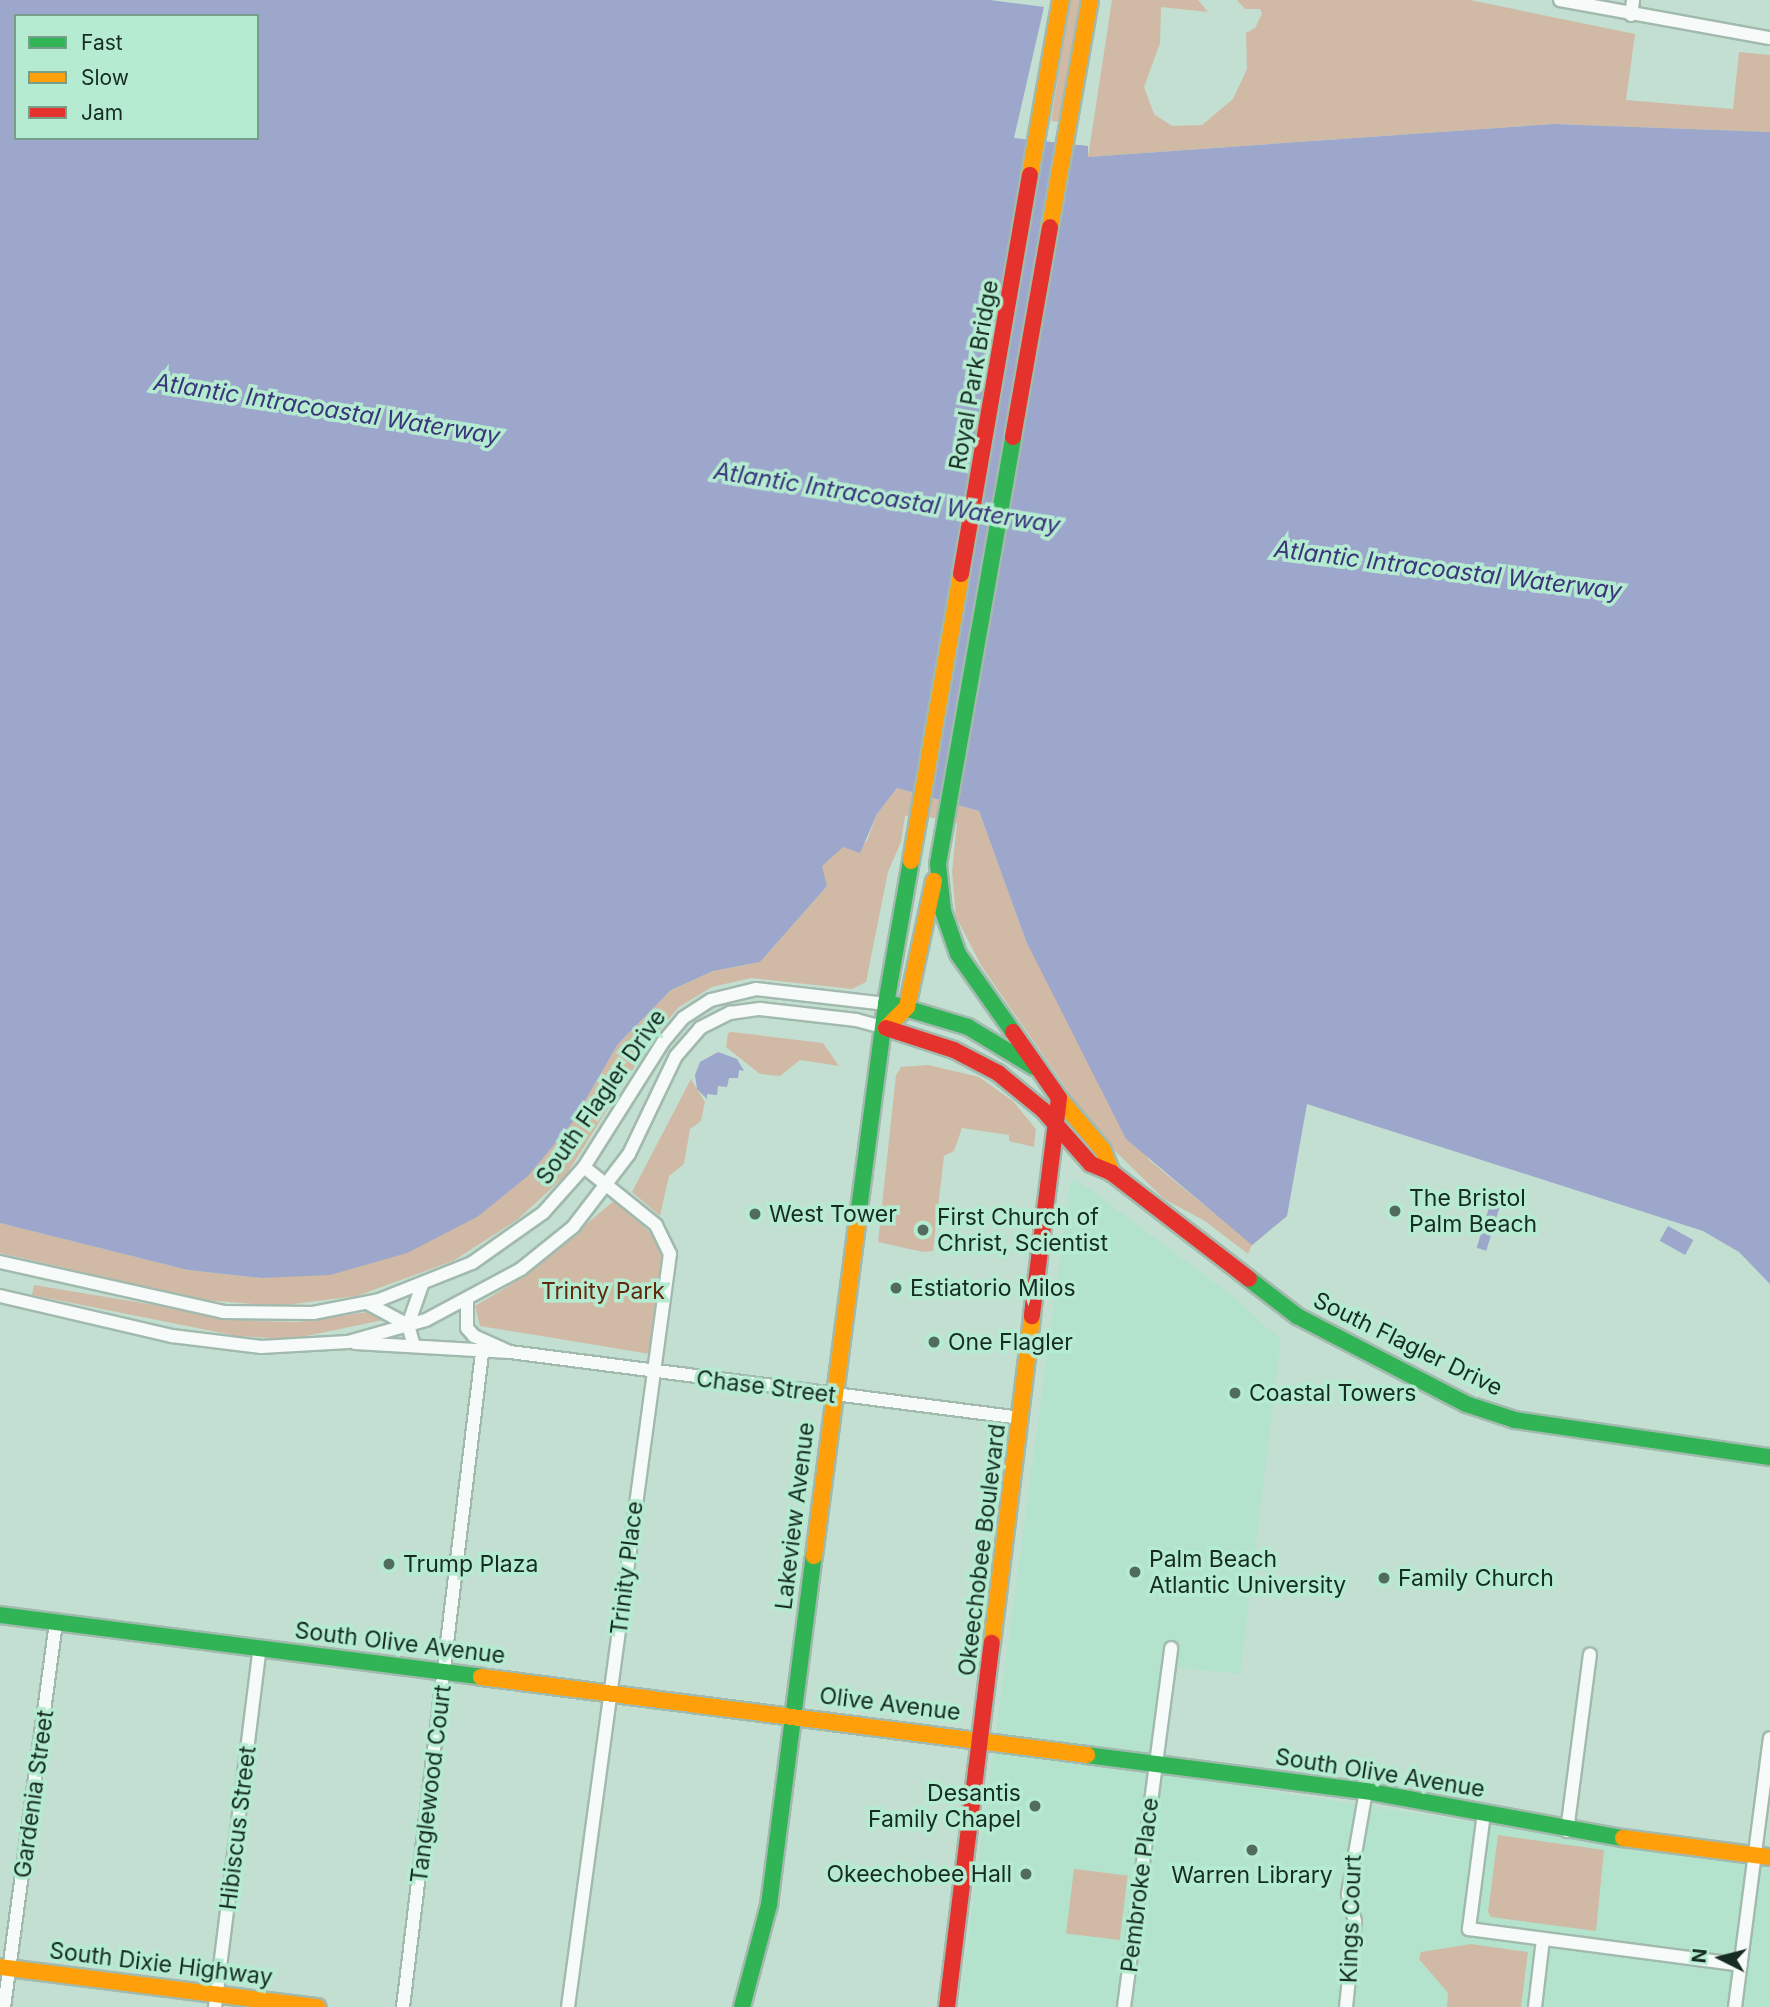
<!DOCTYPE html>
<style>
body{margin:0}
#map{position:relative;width:1770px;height:2007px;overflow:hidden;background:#c2dfd1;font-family:Inter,sans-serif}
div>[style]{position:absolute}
.built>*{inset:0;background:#b3e3cc}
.green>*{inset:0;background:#d0baa5;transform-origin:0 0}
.water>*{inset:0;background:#9da6cb;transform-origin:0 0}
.roads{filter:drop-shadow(2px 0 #a2baae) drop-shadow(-2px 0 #a2baae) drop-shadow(0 2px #a2baae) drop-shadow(0 -2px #a2baae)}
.street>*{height:12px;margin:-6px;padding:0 6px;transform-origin:6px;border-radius:6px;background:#f6faf8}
.fast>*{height:16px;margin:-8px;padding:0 8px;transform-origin:8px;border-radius:8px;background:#30b455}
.slow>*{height:16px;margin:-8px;padding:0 8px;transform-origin:8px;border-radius:8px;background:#ff9f0a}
.jam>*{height:16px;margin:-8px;padding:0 8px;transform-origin:8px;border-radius:8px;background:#e5322d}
.dots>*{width:19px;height:19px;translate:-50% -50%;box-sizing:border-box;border:4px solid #b5ecd1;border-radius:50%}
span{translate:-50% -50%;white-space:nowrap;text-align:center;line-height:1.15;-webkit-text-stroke:7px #b5ecd1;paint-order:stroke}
.street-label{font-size:23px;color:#162c22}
.poi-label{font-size:23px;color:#162c22}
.left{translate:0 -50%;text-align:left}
.right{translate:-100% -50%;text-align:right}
.park-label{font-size:23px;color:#63280b}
.water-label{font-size:24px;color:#3b357c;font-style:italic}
.legend{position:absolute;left:14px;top:14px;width:245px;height:126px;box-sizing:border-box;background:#b5ecd1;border:2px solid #759f8b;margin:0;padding:9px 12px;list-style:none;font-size:21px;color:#162c22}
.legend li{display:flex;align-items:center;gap:14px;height:35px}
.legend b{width:35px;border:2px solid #759f8b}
.north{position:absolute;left:1686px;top:1923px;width:70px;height:70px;-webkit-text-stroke:5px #b5ecd1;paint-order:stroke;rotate:276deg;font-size:19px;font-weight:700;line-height:28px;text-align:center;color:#162c22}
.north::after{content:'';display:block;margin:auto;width:24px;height:32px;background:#162c22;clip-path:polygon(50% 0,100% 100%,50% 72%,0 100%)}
</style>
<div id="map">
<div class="built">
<div style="clip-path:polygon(1077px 1180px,1231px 1295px,1281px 1340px,1240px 1674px,1164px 1666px,1153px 1753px,1166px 1775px,1770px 1868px,1770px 2007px,959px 2007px,1070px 1186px)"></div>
</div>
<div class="green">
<div style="clip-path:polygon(1070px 0,1081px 0,1060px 122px,1051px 121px)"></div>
<div style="clip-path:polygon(1112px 0,1198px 0,1208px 12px,1161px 7px,1160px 43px,1144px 87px,1154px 114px,1172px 126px,1202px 125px,1233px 99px,1247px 69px,1246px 33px,1255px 28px,1262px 14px,1260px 9px,1245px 9px,1237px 0,1470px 0,1635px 34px,1626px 100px,1733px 109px,1739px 52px,1770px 55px,1770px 132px,1554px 124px,1088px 157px)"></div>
<div style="clip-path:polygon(897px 788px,979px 811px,1026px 941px,1149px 1160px,1215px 1214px,1243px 1219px,1287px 1216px,1252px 1245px,1248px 1254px,1205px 1221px,1164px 1199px,1108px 1144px,1079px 1107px,982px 967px,956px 917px,952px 872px,957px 823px,914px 814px,905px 816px,901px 842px,888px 872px,866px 982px,852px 989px,751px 978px,712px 987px,679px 1007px,652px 1039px,566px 1175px,517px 1220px,453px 1261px,357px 1296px,277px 1306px,204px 1300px,0 1253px,0 1223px,188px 1270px,261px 1278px,572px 1123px,618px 1044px,671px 990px,713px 971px,760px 962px,827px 886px,809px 866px,842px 832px,866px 843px,877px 814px)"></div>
<div style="clip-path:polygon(732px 1032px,823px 1043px,839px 1066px,800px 1060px,780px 1076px,760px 1074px,726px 1047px,728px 1033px)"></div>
<div style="clip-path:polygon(928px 1065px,979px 1077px,1013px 1101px,1036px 1129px,1034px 1147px,1009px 1141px,1009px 1135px,962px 1128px,954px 1151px,944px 1156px,933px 1251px,923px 1252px,878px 1242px,896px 1075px,901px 1067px)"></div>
<div style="clip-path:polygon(691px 1079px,705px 1102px,701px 1121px,690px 1129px,684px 1164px,669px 1176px,660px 1216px,632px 1192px)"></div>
<div style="clip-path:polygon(615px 1200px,660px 1242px,663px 1256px,650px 1354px,480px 1326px,475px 1306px,522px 1278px)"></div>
<div style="clip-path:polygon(34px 1285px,251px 1321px,298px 1322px,367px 1312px,388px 1319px,292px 1339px,237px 1336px,32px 1295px)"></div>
<div style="clip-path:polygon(1498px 1835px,1604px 1850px,1596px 1931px,1491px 1917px,1488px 1912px)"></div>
<div style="left:1074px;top:1869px;width:54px;height:65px;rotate:7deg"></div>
<div style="clip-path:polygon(1471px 1944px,1528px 1952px,1521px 2007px,1447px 2007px,1448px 1993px,1419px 1959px,1421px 1952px)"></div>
</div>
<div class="water">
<div style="clip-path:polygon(evenodd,0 0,990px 0,1044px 7px,1014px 138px,1088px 146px,1088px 157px,1554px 124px,1770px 132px,1770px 1284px,1739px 1252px,1703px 1231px,1307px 1104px,1287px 1216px,1252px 1245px,1126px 1139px,1026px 941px,979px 811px,897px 788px,877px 814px,860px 853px,843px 847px,822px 866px,827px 886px,760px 962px,713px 971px,671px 990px,618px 1044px,572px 1123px,528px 1176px,477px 1217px,407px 1253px,330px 1275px,261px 1278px,188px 1270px,0 1223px,0 0,16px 16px,257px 16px,257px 138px,16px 138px,16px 16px)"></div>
<div style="clip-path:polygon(718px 1052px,737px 1059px,744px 1071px,739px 1070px,738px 1078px,729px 1078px,727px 1087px,718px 1086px,717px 1095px,707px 1094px,707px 1099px,697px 1089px,695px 1075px,700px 1062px)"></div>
<div style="left:1491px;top:1201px;width:10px;height:49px;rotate:17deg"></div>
<div style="left:1668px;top:1226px;width:29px;height:17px;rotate:29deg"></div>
</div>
<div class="roads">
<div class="street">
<div style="left:1560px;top:0;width:213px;rotate:10.3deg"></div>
<div style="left:1631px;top:15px;width:15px;rotate:-82deg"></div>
<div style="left:0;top:1262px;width:229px;rotate:12.6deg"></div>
<div style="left:223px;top:1312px;width:90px;rotate:0.6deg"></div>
<div style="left:313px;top:1313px;width:67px;rotate:-11.1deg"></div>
<div style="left:379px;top:1300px;width:100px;rotate:-21.7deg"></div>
<div style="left:472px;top:1263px;width:87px;rotate:-35.2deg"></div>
<div style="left:543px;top:1213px;width:62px;rotate:-48.3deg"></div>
<div style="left:584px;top:1167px;width:148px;rotate:-57.7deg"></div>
<div style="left:663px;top:1042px;width:31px;rotate:-50deg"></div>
<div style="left:683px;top:1018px;width:33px;rotate:-33deg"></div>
<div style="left:711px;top:1000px;width:46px;rotate:-13.7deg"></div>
<div style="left:756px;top:989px;width:131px;rotate:6.6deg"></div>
<div style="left:0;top:1296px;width:177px;rotate:13.1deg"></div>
<div style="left:172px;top:1336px;width:90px;rotate:7deg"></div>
<div style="left:261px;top:1347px;width:87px;rotate:-3.3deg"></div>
<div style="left:348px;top:1342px;width:81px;rotate:-15.8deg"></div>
<div style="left:426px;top:1320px;width:108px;rotate:-28.2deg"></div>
<div style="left:521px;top:1269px;width:67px;rotate:-38.9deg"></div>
<div style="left:573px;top:1227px;width:92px;rotate:-52.5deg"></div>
<div style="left:629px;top:1154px;width:109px;rotate:-64.4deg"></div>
<div style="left:676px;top:1056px;width:37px;rotate:-49deg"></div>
<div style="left:700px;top:1028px;width:34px;rotate:-27deg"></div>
<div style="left:730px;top:1013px;width:30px;rotate:-8deg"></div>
<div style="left:760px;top:1009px;width:97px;rotate:6.5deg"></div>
<div style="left:856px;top:1020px;width:31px;rotate:15deg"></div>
<div style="left:467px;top:1299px;width:29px;rotate:90deg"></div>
<div style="left:467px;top:1328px;width:11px;rotate:49deg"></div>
<div style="left:474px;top:1336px;width:36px;rotate:24deg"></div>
<div style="left:369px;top:1304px;width:44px;rotate:28.3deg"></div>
<div style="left:355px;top:1343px;width:155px;rotate:3.3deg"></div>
<div style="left:510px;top:1352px;width:515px;rotate:7.36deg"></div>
<div style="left:414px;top:1346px;width:22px;rotate:-106deg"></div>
<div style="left:408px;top:1325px;width:42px;rotate:-70.7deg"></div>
<div style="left:1484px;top:1813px;width:117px;rotate:97.4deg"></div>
<div style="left:1469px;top:1929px;width:274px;rotate:7.5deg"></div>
<div style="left:1567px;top:1831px;width:178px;rotate:-82.6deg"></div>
<div style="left:4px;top:2007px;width:388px;rotate:-82.3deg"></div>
<div style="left:215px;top:2007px;width:362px;rotate:-82.9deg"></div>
<div style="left:403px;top:2007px;width:659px;rotate:-83.11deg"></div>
<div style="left:568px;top:2007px;width:760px;rotate:-82.29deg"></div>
<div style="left:670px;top:1254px;width:32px;rotate:-116deg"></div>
<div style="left:656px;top:1225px;width:92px;rotate:-141.1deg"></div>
<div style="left:1124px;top:2007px;width:362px;rotate:-82.5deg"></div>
<div style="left:1346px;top:2007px;width:86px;rotate:-84deg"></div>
<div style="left:1355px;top:1921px;width:28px;rotate:-105deg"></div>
<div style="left:1348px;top:1894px;width:105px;rotate:-80.1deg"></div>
<div style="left:1535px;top:2007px;width:68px;rotate:-83.3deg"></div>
<div style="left:1735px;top:2007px;width:271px;rotate:-82.6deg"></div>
</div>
<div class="fast">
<div style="left:895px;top:1005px;width:76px;rotate:16.8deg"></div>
<div style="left:968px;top:1027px;width:77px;rotate:31.2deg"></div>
<div style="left:1013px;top:1032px;width:95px;rotate:-125.2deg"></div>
<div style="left:958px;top:954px;width:46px;rotate:-109.2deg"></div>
<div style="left:943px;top:911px;width:47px;rotate:-96.1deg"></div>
<div style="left:938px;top:864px;width:434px;rotate:-80deg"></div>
<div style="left:858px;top:1217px;width:215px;rotate:-82.5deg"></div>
<div style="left:886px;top:1004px;width:145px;rotate:-80.1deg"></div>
<div style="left:1249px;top:1279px;width:61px;rotate:37.6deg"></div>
<div style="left:1297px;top:1316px;width:191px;rotate:27.5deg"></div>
<div style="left:1466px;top:1404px;width:52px;rotate:18.1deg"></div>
<div style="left:1515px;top:1420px;width:258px;rotate:8.3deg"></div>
<div style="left:0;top:1615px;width:485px;rotate:7.3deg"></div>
<div style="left:1087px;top:1755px;width:281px;rotate:7.4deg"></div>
<div style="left:1366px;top:1791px;width:261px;rotate:10.4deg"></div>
<div style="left:742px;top:2007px;width:106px;rotate:-75.2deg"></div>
<div style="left:769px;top:1905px;width:352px;rotate:-82.7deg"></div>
</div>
<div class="slow">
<div style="left:1030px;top:175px;width:178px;rotate:-80deg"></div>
<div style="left:1050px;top:227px;width:230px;rotate:-80deg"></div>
<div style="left:911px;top:861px;width:291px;rotate:-80.1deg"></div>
<div style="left:886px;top:1028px;width:30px;rotate:-45deg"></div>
<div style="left:907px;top:1007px;width:129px;rotate:-77.9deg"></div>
<div style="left:1059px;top:1098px;width:68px;rotate:49.8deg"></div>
<div style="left:1103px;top:1150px;width:25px;rotate:69deg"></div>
<div style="left:814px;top:1556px;width:342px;rotate:-82.6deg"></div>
<div style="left:992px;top:1643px;width:329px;rotate:-83deg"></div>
<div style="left:481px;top:1677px;width:611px;rotate:7.33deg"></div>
<div style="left:1623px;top:1838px;width:148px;rotate:7.4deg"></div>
<div style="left:0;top:1967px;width:320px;rotate:7.2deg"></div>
</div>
<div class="jam">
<div style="left:1013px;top:437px;width:213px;rotate:-80deg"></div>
<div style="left:961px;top:574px;width:405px;rotate:-80.2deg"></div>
<div style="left:886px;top:1028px;width:71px;rotate:17.9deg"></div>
<div style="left:954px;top:1050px;width:50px;rotate:27.6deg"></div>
<div style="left:998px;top:1073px;width:58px;rotate:39.4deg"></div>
<div style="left:1043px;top:1110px;width:72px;rotate:48.4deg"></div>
<div style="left:1091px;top:1164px;width:23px;rotate:23deg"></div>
<div style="left:1112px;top:1173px;width:173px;rotate:37.7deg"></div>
<div style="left:1013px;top:1032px;width:80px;rotate:55.1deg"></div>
<div style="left:1059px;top:1098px;width:220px;rotate:97.1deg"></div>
<div style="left:947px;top:2007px;width:367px;rotate:-83deg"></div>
</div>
</div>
<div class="dots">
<div style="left:1395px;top:1211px;background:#526b5f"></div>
<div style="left:755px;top:1214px;background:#526b5f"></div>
<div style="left:923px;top:1230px;background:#526b5f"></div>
<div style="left:896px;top:1288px;background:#526b5f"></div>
<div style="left:934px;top:1342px;background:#526b5f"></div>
<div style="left:1235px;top:1393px;background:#526b5f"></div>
<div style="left:389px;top:1564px;background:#526b5f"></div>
<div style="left:1135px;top:1572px;background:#526b5f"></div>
<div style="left:1384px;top:1578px;background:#526b5f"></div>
<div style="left:1035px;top:1806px;background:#526b5f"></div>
<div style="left:1252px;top:1850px;background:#526b5f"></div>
<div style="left:1026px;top:1874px;background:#526b5f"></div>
</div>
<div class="street-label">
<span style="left:974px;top:375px;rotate:-80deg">Royal Park Bridge</span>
<span style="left:601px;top:1097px;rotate:-55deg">South Flagler Drive</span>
<span style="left:1408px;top:1344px;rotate:26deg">South Flagler Drive</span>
<span style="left:766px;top:1387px;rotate:7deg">Chase Street</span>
<span style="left:795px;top:1516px;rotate:-83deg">Lakeview Avenue</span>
<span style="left:982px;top:1550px;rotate:-83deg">Okeechobee Boulevard</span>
<span style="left:627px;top:1568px;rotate:-83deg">Trinity Place</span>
<span style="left:400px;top:1643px;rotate:7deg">South Olive Avenue</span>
<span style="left:890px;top:1704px;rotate:7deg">Olive Avenue</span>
<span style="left:1380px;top:1773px;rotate:9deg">South Olive Avenue</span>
<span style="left:431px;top:1784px;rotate:-83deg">Tanglewood Court</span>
<span style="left:34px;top:1794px;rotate:-82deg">Gardenia Street</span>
<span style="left:238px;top:1828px;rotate:-83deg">Hibiscus Street</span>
<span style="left:1140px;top:1885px;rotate:-83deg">Pembroke Place</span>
<span style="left:1351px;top:1919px;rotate:-88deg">Kings Court</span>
<span style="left:161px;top:1964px;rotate:7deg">South Dixie Highway</span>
</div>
<div class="poi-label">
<span class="left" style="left:1409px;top:1211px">The Bristol<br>Palm Beach</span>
<span class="left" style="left:769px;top:1214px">West Tower</span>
<span class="left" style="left:937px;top:1230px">First Church of<br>Christ, Scientist</span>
<span class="left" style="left:910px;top:1288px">Estiatorio Milos</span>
<span class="left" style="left:948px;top:1342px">One Flagler</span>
<span class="left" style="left:1249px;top:1393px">Coastal Towers</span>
<span class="left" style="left:1149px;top:1572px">Palm Beach<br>Atlantic University</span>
<span class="left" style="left:403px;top:1564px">Trump Plaza</span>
<span class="left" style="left:1398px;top:1578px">Family Church</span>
<span class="right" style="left:1021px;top:1806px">Desantis<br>Family Chapel</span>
<span class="right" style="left:1012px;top:1874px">Okeechobee Hall</span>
<span style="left:1252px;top:1875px">Warren Library</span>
</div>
<div class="park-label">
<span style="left:603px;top:1291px">Trinity Park</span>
</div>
<div class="water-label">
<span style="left:327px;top:409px;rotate:9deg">Atlantic Intracoastal Waterway</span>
<span style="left:887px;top:498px;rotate:9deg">Atlantic Intracoastal Waterway</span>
<span style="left:1448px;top:570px;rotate:7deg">Atlantic Intracoastal Waterway</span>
</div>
<ul class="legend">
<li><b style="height:9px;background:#30b455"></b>Fast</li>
<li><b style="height:9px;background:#ff9f0a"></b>Slow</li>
<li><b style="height:9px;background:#e5322d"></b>Jam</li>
</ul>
<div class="north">N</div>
</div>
